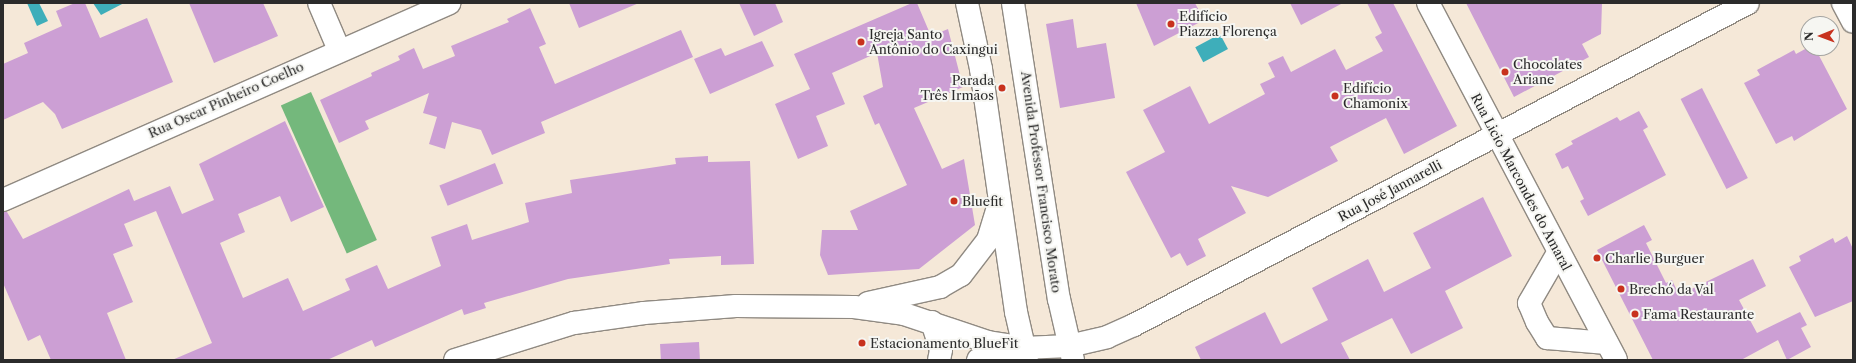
<!DOCTYPE html>
<meta charset="utf-8">
<style>
body{margin:0}
#map{position:relative;width:1856px;height:363px;overflow:hidden;background:#f5e8d8;font-family:"Libre Caslon Text",serif}
div>[style]{position:absolute}
.forest>*{inset:0;background:#74b87c;transform-origin:0 0}
.water>*{inset:0;background:#3eaeba;transform-origin:0 0}
.building>*{inset:0;background:#cc9fd4;transform-origin:0 0}
.roads{filter:drop-shadow(1px 0 #908a82) drop-shadow(-1px 0 #908a82) drop-shadow(0 1px #908a82) drop-shadow(0 -1px #908a82)}
.minor>*{height:22px;margin:-11px;padding:0 11px;transform-origin:11px;border-radius:11px;background:#fff}
.major>*{height:22px;margin:-11px;padding:0 11px;transform-origin:11px;border-radius:11px;background:#fff}
.highway>*{height:22px;margin:-11px;padding:0 11px;transform-origin:11px;border-radius:11px;background:#fff}
.dots>*{width:11px;height:11px;translate:-50% -50%;box-sizing:border-box;border:2px solid #f6f6f2;border-radius:50%}
span{translate:-50% -50%;white-space:nowrap;text-align:center;line-height:1.15;-webkit-text-stroke:4px #f6f6f2;paint-order:stroke}
.poi-label{font-size:13px;color:#2b2b2b}
.left{translate:0 -50%;text-align:left}
.right{translate:-100% -50%;text-align:right}
.street-label{font-size:13px;color:#2b2b2b}
.frame{position:absolute;inset:0;border:4px solid #2b2b2b;pointer-events:none}
.north{position:absolute;left:1800px;top:16px;width:40px;height:40px;box-sizing:border-box;background:#f6f6f2;border:1px solid #a5a5a2;border-radius:50%;rotate:269deg;font-size:11px;font-weight:700;line-height:16px;text-align:center;color:#2b2b2b}
.north::after{content:'';display:block;margin:auto;width:14px;height:18px;background:#c8321e;clip-path:polygon(50% 0,100% 100%,50% 72%,0 100%)}
</style>
<div id="map">
<div class="forest">
<div style="left:311px;top:92px;width:162px;height:33px;rotate:66deg"></div>
</div>
<div class="water">
<div style="clip-path:polygon(27px 3px,39px 3px,48px 21px,37px 26px)"></div>
<div style="clip-path:polygon(93px 3px,124px 3px,101px 15px)"></div>
<div style="left:1220px;top:34px;width:17px;height:28px;rotate:62deg"></div>
</div>
<div class="building">
<div style="clip-path:polygon(75px 3px,85px 3px,100px 38px,147px 18px,173px 82px,62px 129px,55px 114px,43px 102px,3px 120px,3px 64px,28px 53px,24px 43px,62px 26px,56px 11px)"></div>
<div style="clip-path:polygon(189px 3px,263px 3px,278px 36px,214px 63px)"></div>
<div style="clip-path:polygon(569px 3px,639px 3px,579px 28px)"></div>
<div style="clip-path:polygon(739px 3px,775px 3px,783px 22px,754px 36px)"></div>
<div style="clip-path:polygon(912px 3px,917px 3px,931px 36px,948px 29px,963px 87px,914px 108px,942px 169px,964px 159px,975px 225px,919px 269px,828px 275px,820px 255px,822px 230px,858px 230px,850px 211px,907px 185px,879px 123px,875px 125px,863px 96px,883px 87px,877px 53px,832px 73px,845px 104px,816px 116px,828px 146px,798px 159px,775px 104px,810px 89px,794px 54px)"></div>
<div style="clip-path:polygon(1136px 3px,1195px 3px,1204px 20px,1154px 46px)"></div>
<div style="clip-path:polygon(1290px 3px,1343px 3px,1301px 25px)"></div>
<div style="clip-path:polygon(1367px 3px,1393px 3px,1457px 126px,1404px 154px,1386px 118px,1330px 147px,1338px 161px,1268px 197px,1231px 186px,1246px 213px,1198px 239px,1206px 256px,1187px 266px,1180px 253px,1171px 258px,1126px 172px,1165px 152px,1143px 110px,1190px 86px,1209px 124px,1265px 94px,1260px 84px,1275px 77px,1268px 63px,1283px 56px,1291px 72px,1335px 49px,1346px 70px,1383px 51px,1375px 37px,1382px 33px)"></div>
<div style="clip-path:polygon(1466px 3px,1602px 3px,1601px 34px,1582px 44px,1589px 57px,1514px 97px)"></div>
<div style="clip-path:polygon(530px 8px,546px 44px,539px 47px,555px 84px,681px 30px,693px 57px,541px 122px,545px 133px,492px 155px,481px 130px,452px 122px,445px 149px,429px 144px,437px 117px,423px 113px,429px 93px,365px 121px,369px 129px,339px 143px,320px 100px,372px 76px,371px 73px,400px 60px,398px 56px,414px 48px,423px 69px,455px 56px,451px 46px,509px 22px,507px 19px)"></div>
<div style="clip-path:polygon(1073px 19px,1077px 48px,1106px 43px,1115px 98px,1060px 108px,1046px 24px)"></div>
<div style="clip-path:polygon(762px 41px,774px 66px,710px 94px,694px 59px,721px 48px,725px 56px)"></div>
<div style="clip-path:polygon(1807px 48px,1815px 48px,1847px 109px,1794px 141px,1792px 136px,1776px 144px,1744px 83px,1760px 75px,1757px 70px,1794px 50px,1796px 54px)"></div>
<div style="left:1702px;top:88px;width:101px;height:24px;rotate:63deg"></div>
<div style="clip-path:polygon(1639px 111px,1648px 127px,1643px 130px,1666px 175px,1588px 216px,1580px 201px,1584px 199px,1568px 166px,1562px 169px,1555px 154px,1573px 144px,1571px 141px,1617px 117px,1620px 121px)"></div>
<div style="clip-path:polygon(285px 121px,324px 207px,291px 222px,280px 196px,238px 214px,245px 232px,220px 243px,243px 298px,288px 278px,303px 311px,350px 290px,345px 279px,377px 265px,388px 289px,441px 266px,431px 237px,467px 224px,472px 240px,529px 222px,525px 203px,572px 193px,570px 180px,676px 164px,675px 158px,708px 156px,708px 162px,750px 161px,754px 264px,721px 265px,721px 256px,669px 259px,670px 264px,568px 279px,484px 303px,486px 308px,464px 315px,462px 309px,375px 347px,372px 340px,327px 360px,172px 360px,212px 343px,156px 211px,124px 224px,133px 246px,113px 254px,133px 302px,107px 313px,126px 360px,51px 360px,40px 335px,28px 341px,3px 283px,3px 212px,7px 212px,23px 239px,129px 189px,134px 201px,170px 186px,182px 214px,214px 200px,199px 164px)"></div>
<div style="left:495px;top:163px;width:22px;height:60px;rotate:68deg"></div>
<div style="clip-path:polygon(1483px 197px,1512px 256px,1445px 291px,1463px 328px,1411px 354px,1392px 318px,1341px 343px,1350px 360px,1201px 360px,1195px 347px,1265px 312px,1281px 344px,1328px 320px,1312px 288px,1368px 259px,1384px 292px,1431px 268px,1413px 233px)"></div>
<div style="clip-path:polygon(1644px 225px,1652px 240px,1646px 243px,1666px 283px,1672px 280px,1679px 295px,1753px 259px,1766px 286px,1739px 300px,1757px 333px,1800px 312px,1807px 325px,1801px 328px,1811px 347px,1787px 360px,1778px 340px,1741px 360px,1653px 360px,1597px 250px)"></div>
<div style="clip-path:polygon(1847px 236px,1853px 249px,1853px 301px,1815px 317px,1789px 267px,1801px 261px,1799px 256px,1833px 238px,1835px 243px)"></div>
<div style="left:699px;top:342px;width:18px;height:39px;rotate:87deg"></div>
</div>
<div class="roads">
<div class="minor">
<div style="left:319px;top:3px;width:51px;rotate:66.9deg"></div>
<div style="left:1428px;top:3px;width:403px;rotate:62.2deg"></div>
<div style="left:1843px;top:3px;width:21px;rotate:62deg"></div>
<div style="left:3px;top:200px;width:488px;rotate:-23.8deg"></div>
<div style="left:1558px;top:253px;width:58px;rotate:120.1deg"></div>
<div style="left:1529px;top:303px;width:21px;rotate:67deg"></div>
<div style="left:1537px;top:322px;width:19px;rotate:58deg"></div>
<div style="left:1547px;top:338px;width:60px;rotate:4.8deg"></div>
<div style="left:932px;top:322px;width:29px;rotate:72deg"></div>
<div style="left:941px;top:350px;width:10px;rotate:101deg"></div>
<div style="left:1069px;top:346px;width:39px;rotate:-13deg"></div>
<div style="left:1107px;top:337px;width:30px;rotate:-24deg"></div>
<div style="left:1134px;top:325px;width:693px;rotate:-27.67deg"></div>
<div style="left:978px;top:360px;width:48px;rotate:-14.6deg"></div>
</div>
<div class="major">
<div style="left:868px;top:303px;width:74px;rotate:-12.5deg"></div>
<div style="left:940px;top:287px;width:24px;rotate:-30deg"></div>
<div style="left:961px;top:275px;width:44px;rotate:-52.4deg"></div>
<div style="left:988px;top:240px;width:39px;rotate:-73deg"></div>
<div style="left:455px;top:360px;width:125px;rotate:-17.3deg"></div>
<div style="left:574px;top:323px;width:71px;rotate:-8.1deg"></div>
<div style="left:644px;top:313px;width:92px;rotate:-4.4deg"></div>
<div style="left:736px;top:306px;width:118px;rotate:0.5deg"></div>
<div style="left:854px;top:307px;width:50px;rotate:8deg"></div>
<div style="left:904px;top:314px;width:89px;rotate:18.4deg"></div>
<div style="left:988px;top:342px;width:36px;rotate:9deg"></div>
<div style="left:1024px;top:348px;width:45px;rotate:-2.5deg"></div>
</div>
<div class="highway">
<div style="left:967px;top:3px;width:67px;rotate:78deg"></div>
<div style="left:981px;top:69px;width:246px;rotate:81.8deg"></div>
<div style="left:1016px;top:312px;width:49px;rotate:77.1deg"></div>
<div style="left:1013px;top:3px;width:300px;rotate:81.2deg"></div>
<div style="left:1059px;top:299px;width:63px;rotate:77.1deg"></div>
</div>
</div>
<div class="dots">
<div style="left:1171px;top:24px;background:#c8321e"></div>
<div style="left:861px;top:42px;background:#c8321e"></div>
<div style="left:1505px;top:72px;background:#c8321e"></div>
<div style="left:1002px;top:88px;background:#c8321e"></div>
<div style="left:1335px;top:96px;background:#c8321e"></div>
<div style="left:954px;top:201px;background:#c8321e"></div>
<div style="left:1597px;top:258px;background:#c8321e"></div>
<div style="left:1621px;top:289px;background:#c8321e"></div>
<div style="left:1635px;top:314px;background:#c8321e"></div>
<div style="left:862px;top:343px;background:#c8321e"></div>
</div>
<div class="poi-label">
<span class="left" style="left:1179px;top:24px">Edifício<br>Piazza Florença</span>
<span class="left" style="left:869px;top:42px">Igreja Santo<br>Antônio do Caxingui</span>
<span class="left" style="left:1513px;top:72px">Chocolates<br>Ariane</span>
<span class="right" style="left:994px;top:88px">Parada<br>Três Irmãos</span>
<span class="left" style="left:1343px;top:96px">Edifício<br>Chamonix</span>
<span class="left" style="left:962px;top:201px">Bluefit</span>
<span class="left" style="left:1605px;top:258px">Charlie Burguer</span>
<span class="left" style="left:1629px;top:289px">Brechó da Val</span>
<span class="left" style="left:1643px;top:314px">Fama Restaurante</span>
<span class="left" style="left:870px;top:343px">Estacionamento BlueFit</span>
</div>
<div class="street-label">
<span style="left:226px;top:100px;rotate:-24deg">Rua Oscar Pinheiro Coelho</span>
<span style="left:1041px;top:182px;rotate:82deg">Avenida Professor Francisco Morato</span>
<span style="left:1521px;top:182px;rotate:62deg">Rua Licio Marcondes do Amaral</span>
<span style="left:1390px;top:191px;rotate:-28deg">Rua José Jannarelli</span>
</div>
<div class="frame"></div>
<div class="north">N</div>
</div>
